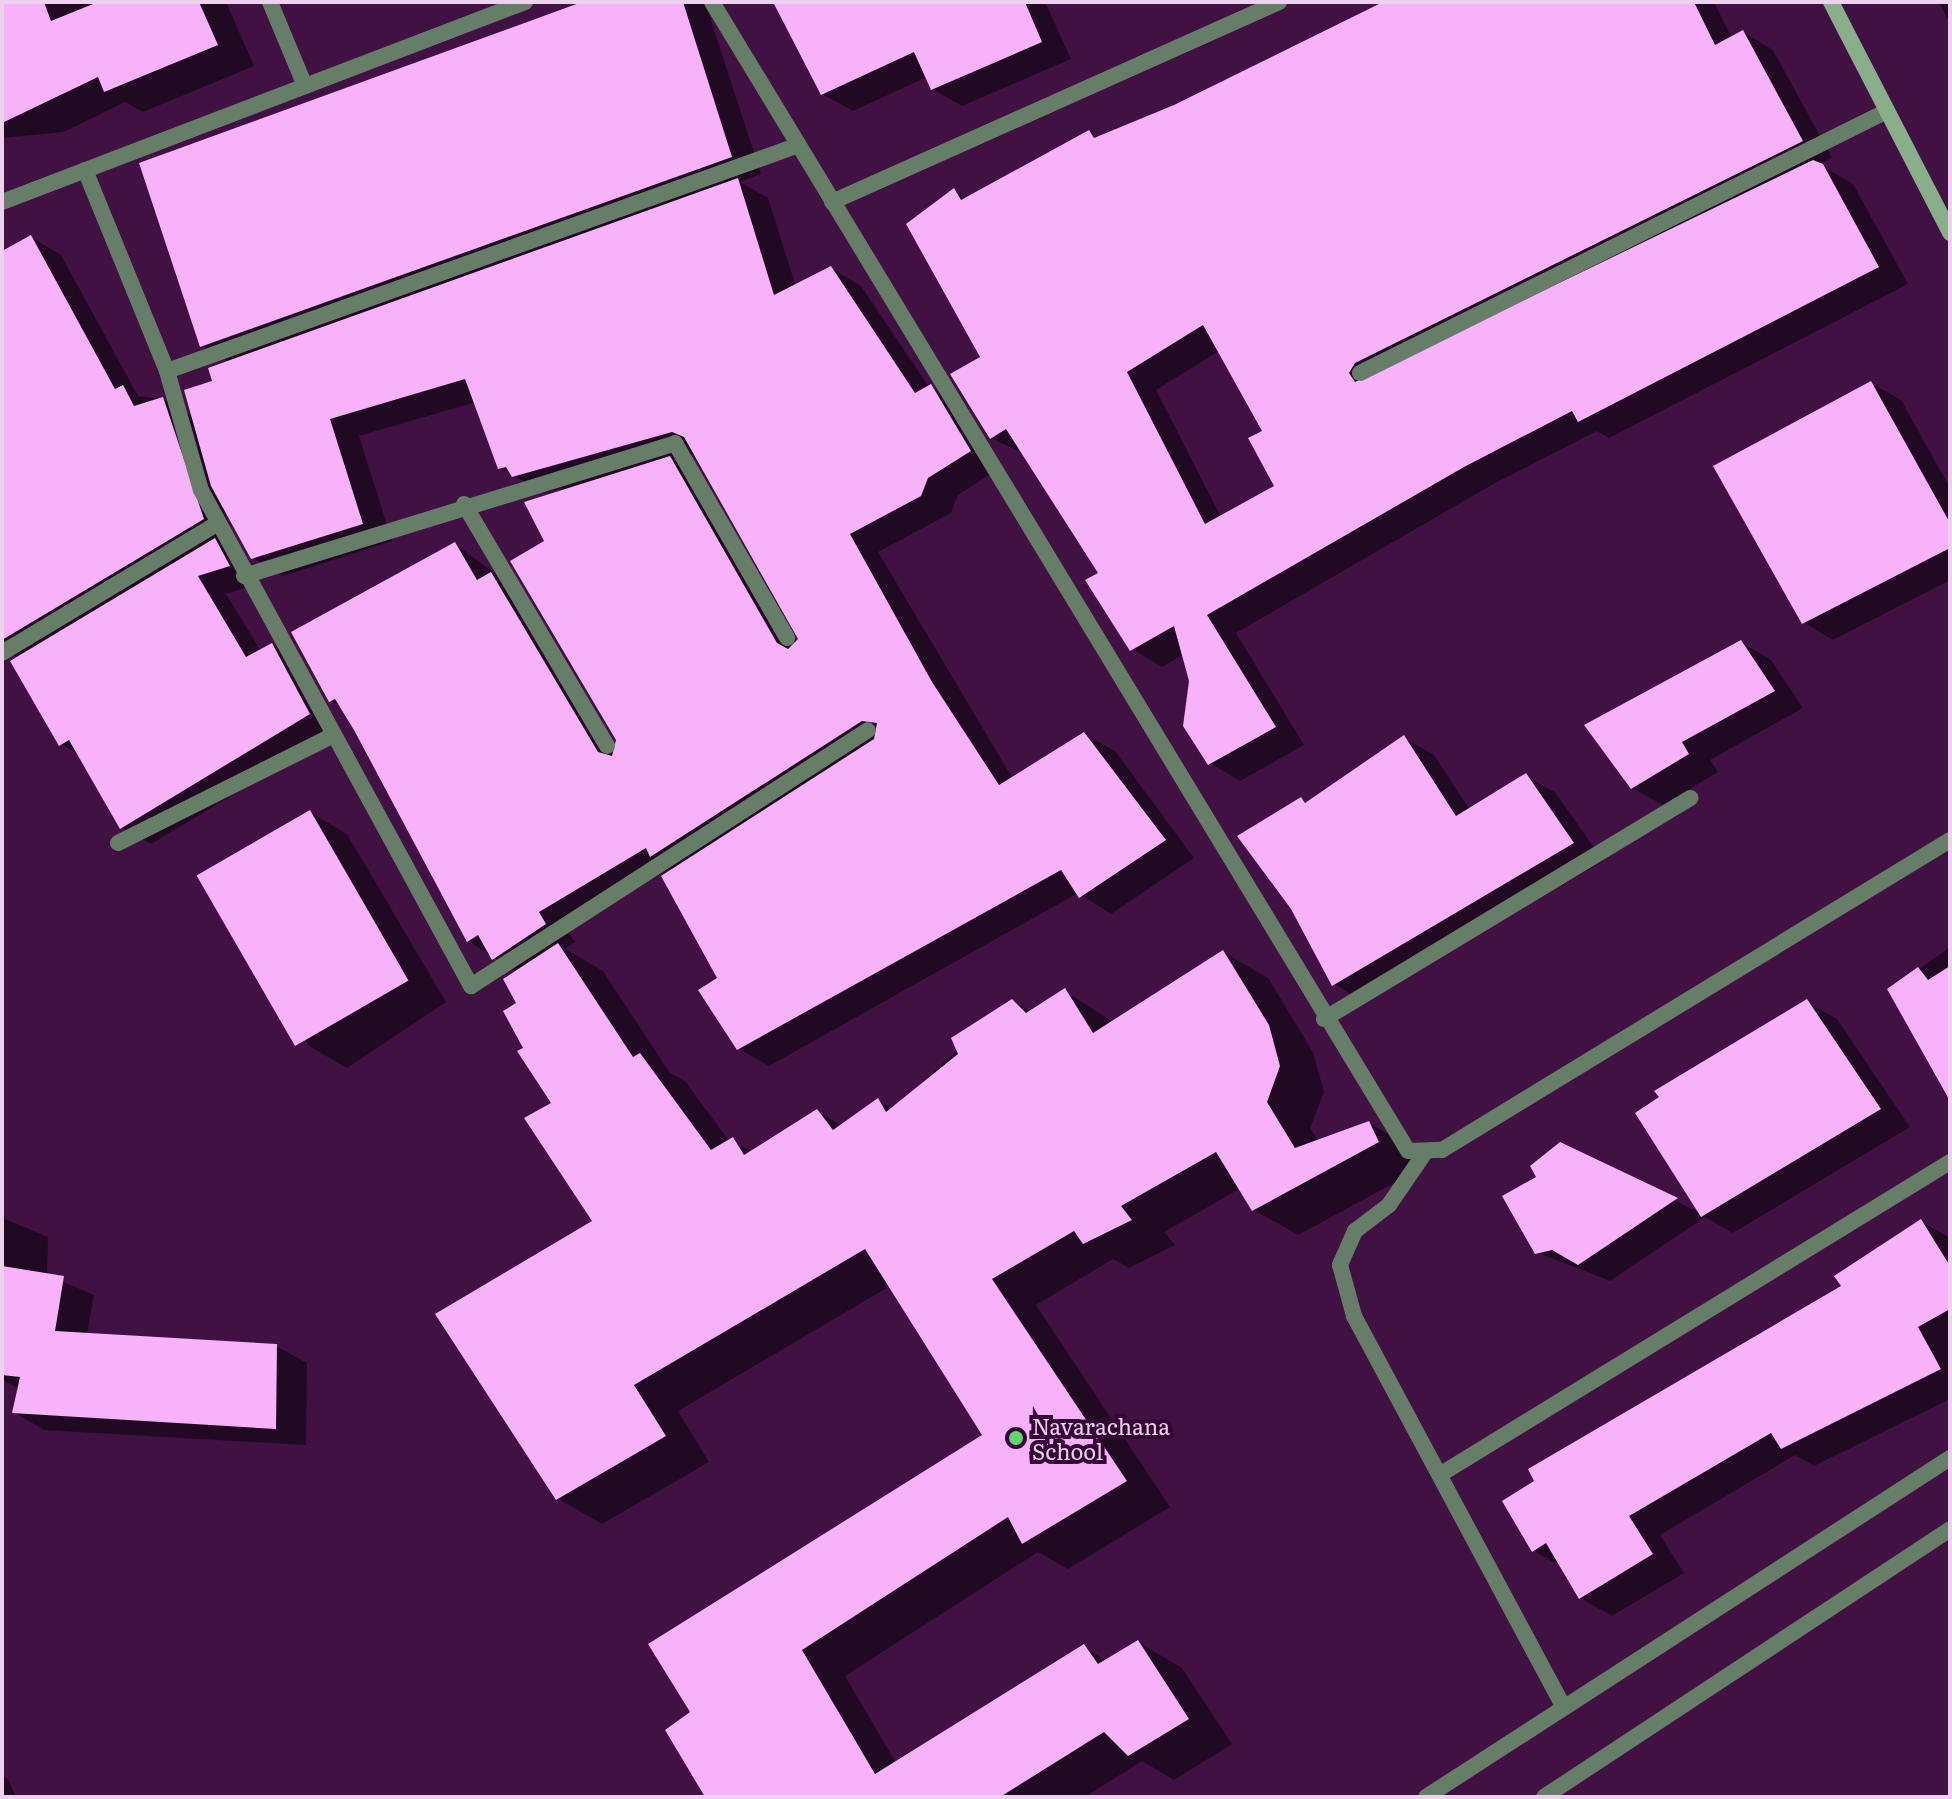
<!DOCTYPE html>
<style>
body{margin:0}
#map{position:relative;width:1952px;height:1799px;overflow:hidden;background:#401142;font-family:Literata,serif}
div>[style]{position:absolute}
.shadow>*{inset:0;background:#0007}
.building>*{inset:0;background:#f7b2f9;transform-origin:0 0}
.minor>*{height:16px;margin:-8px;padding:0 8px;transform-origin:8px;border-radius:8px;background:#667e67}
.tertiary>*{height:16px;margin:-8px;padding:0 8px;transform-origin:8px;border-radius:8px;background:#667e67}
.secondary>*{height:16px;margin:-8px;padding:0 8px;transform-origin:8px;border-radius:8px;background:#88af89}
.dots>*{width:22px;height:22px;translate:-50% -50%;box-sizing:border-box;border:4px solid #350538;border-radius:50%}
span{translate:-50% -50%;white-space:nowrap;text-align:center;line-height:1.15;-webkit-text-stroke:8px #350538;paint-order:stroke}
.poi-label{font-size:22px;color:#eed1ee}
.left{translate:0 -50%;text-align:left}
.frame{position:absolute;inset:0;border:4px solid #eed1ee;pointer-events:none}
</style>
<div id="map">
<div class="shadow">
<div style="clip-path:polygon(2px 2px,226px 2px,254px 66px,143px 112px,125px 102px,64px 132px,2px 138px)"></div>
<div style="clip-path:polygon(evenodd,592px 2px,705px 2px,761px 174px,740px 182px,768px 198px,796px 287px,831px 268px,861px 286px,929px 387px,961px 404px,1000px 468px,958px 495px,951px 513px,878px 552px,1013px 779px,1084px 734px,1115px 751px,1194px 858px,1111px 914px,1078px 893px,769px 1066px,739px 1049px,719px 979px,671px 868px,567px 930px,575px 942px,565px 949px,603px 971px,670px 1073px,685px 1081px,729px 1141px,753px 1151px,817px 1111px,842px 1126px,878px 1101px,893px 1109px,1012px 1001px,1031px 1012px,1065px 991px,1113px 1022px,1223px 952px,1268px 978px,1313px 1052px,1324px 1092px,1310px 1128px,1319px 1141px,1369px 1123px,1414px 1149px,1422px 1168px,1298px 1235px,1254px 1210px,1241px 1188px,1164px 1232px,1175px 1245px,1129px 1268px,1113px 1259px,1036px 1305px,1170px 1507px,1068px 1569px,1038px 1552px,845px 1676px,896px 1763px,1084px 1647px,1107px 1661px,1138px 1642px,1182px 1668px,1232px 1744px,1174px 1780px,1142px 1761px,1085px 1797px,707px 1797px,692px 1712px,984px 1435px,890px 1286px,678px 1411px,709px 1462px,602px 1524px,557px 1498px,595px 1221px,554px 1103px,526px 1049px,517px 972px,468px 941px,342px 708px,331px 701px,455px 544px,521px 592px,616px 752px,619px 740px,547px 542px,562px 488px,544px 493px,500px 468px,476px 402px,359px 436px,392px 541px,283px 576px,253px 558px,225px 512px,233px 536px,220px 544px,245px 558px,259px 583px,226px 594px,261px 651px,272px 645px,302px 662px,339px 731px,151px 844px,121px 827px,81px 756px,61px 744px,19px 658px,2px 649px,2px 253px,31px 237px,61px 255px,138px 396px,163px 399px,194px 417px,230px 362px,202px 346px,592px 2px,695px 454px,799px 632px,798px 646px,700px 476px,673px 460px,695px 454px)"></div>
<div style="clip-path:polygon(777px 2px,1045px 2px,1071px 59px,962px 106px,932px 89px,927px 77px,853px 111px,822px 94px)"></div>
<div style="clip-path:polygon(evenodd,1390px 2px,1714px 2px,1732px 38px,1743px 32px,1773px 50px,1832px 158px,1819px 164px,1853px 184px,1908px 284px,1609px 438px,1597px 431px,1495px 483px,1236px 633px,1304px 745px,1240px 781px,1210px 763px,1184px 654px,1162px 667px,1132px 649px,1100px 573px,1024px 454px,991px 438px,954px 191px,968px 198px,1089px 132px,1100px 138px,1174px 107px,1390px 2px,1219px 351px,1264px 432px,1277px 486px,1221px 517px,1156px 390px,1219px 351px)"></div>
<div style="clip-path:polygon(1939px 2px,1950px 2px,1950px 24px)"></div>
<div style="clip-path:polygon(1871px 383px,1901px 400px,1950px 488px,1950px 580px,1833px 640px,1803px 622px)"></div>
<div style="clip-path:polygon(1741px 642px,1771px 660px,1803px 708px,1710px 760px,1718px 772px,1663px 805px,1632px 788px)"></div>
<div style="clip-path:polygon(1404px 738px,1434px 755px,1470px 810px,1526px 776px,1556px 793px,1603px 861px,1364px 1002px,1334px 984px,1301px 799px,1308px 803px)"></div>
<div style="clip-path:polygon(310px 812px,347px 834px,446px 1002px,347px 1068px,309px 1046px,201px 878px)"></div>
<div style="clip-path:polygon(1950px 947px,1950px 1083px,1890px 990px)"></div>
<div style="clip-path:polygon(1807px 1002px,1837px 1019px,1910px 1127px,1733px 1233px,1705px 1217px,1610px 1281px,1536px 1252px,1539px 1178px,1561px 1144px,1702px 1214px)"></div>
<div style="clip-path:polygon(2px 1205px,5px 1219px,48px 1237px,47px 1275px,94px 1295px,87px 1334px,276px 1346px,307px 1363px,306px 1445px,44px 1430px,14px 1412px,19px 1389px,2px 1379px)"></div>
<div style="clip-path:polygon(1921px 1221px,1950px 1238px,1950px 1399px,1814px 1466px,1795px 1455px,1660px 1535px,1684px 1573px,1612px 1616px,1580px 1598px,1562px 1567px,1534px 1551px)"></div>
<div style="clip-path:polygon(2px 1776px,8px 1779px,16px 1797px,2px 1797px)"></div>
</div>
<div class="building">
<div style="clip-path:polygon(2px 2px,44px 2px,51px 21px,98px 2px,199px 2px,218px 45px,104px 92px,98px 77px,2px 123px)"></div>
<div style="clip-path:polygon(582px 2px,683px 2px,732px 157px,200px 347px,139px 163px)"></div>
<div style="clip-path:polygon(773px 2px,1025px 2px,1042px 42px,931px 90px,914px 52px,821px 95px)"></div>
<div style="clip-path:polygon(evenodd,1383px 2px,1694px 2px,1715px 45px,1743px 30px,1803px 141px,1355px 363px,1349px 373px,1355px 382px,1813px 160px,1823px 164px,1879px 267px,1578px 422px,1572px 411px,1464px 467px,1207px 615px,1276px 727px,1208px 765px,1183px 726px,1189px 681px,1174px 626px,1130px 651px,1085px 580px,1098px 573px,1006px 429px,990px 439px,950px 374px,980px 357px,906px 224px,954px 188px,961px 200px,1089px 130px,1094px 138px,1174px 105px,1383px 2px,1203px 325px,1262px 431px,1248px 438px,1274px 486px,1205px 524px,1127px 372px,1203px 325px)"></div>
<div style="clip-path:polygon(738px 178px,774px 295px,831px 266px,915px 393px,931px 384px,971px 451px,928px 478px,921px 496px,850px 534px,932px 682px,999px 785px,1084px 732px,1166px 840px,1079px 898px,1061px 870px,737px 1050px,698px 990px,717px 978px,661px 876px,874px 739px,877px 723px,862px 721px,650px 857px,646px 848px,539px 912px,546px 924px,492px 960px,478px 935px,467px 942px,354px 730px,335px 699px,329px 702px,291px 632px,455px 542px,477px 580px,491px 572px,598px 752px,612px 756px,616px 740px,510px 561px,544px 541px,524px 502px,670px 456px,777px 643px,788px 649px,798px 639px,684px 437px,672px 432px,512px 477px,506px 467px,498px 469px,465px 379px,330px 419px,363px 524px,251px 559px,211px 486px,184px 390px,212px 381px,208px 368px)"></div>
<div style="clip-path:polygon(31px 235px,115px 389px,123px 385px,134px 406px,163px 397px,204px 519px,2px 640px,2px 251px)"></div>
<div style="clip-path:polygon(1871px 381px,1950px 523px,1950px 548px,1802px 624px,1713px 466px)"></div>
<div style="clip-path:polygon(215px 538px,230px 566px,198px 576px,246px 657px,272px 643px,310px 714px,120px 829px,69px 740px,59px 746px,10px 661px)"></div>
<div style="clip-path:polygon(1741px 640px,1775px 691px,1682px 742px,1689px 754px,1631px 789px,1584px 725px)"></div>
<div style="clip-path:polygon(1404px 735px,1456px 816px,1526px 773px,1574px 843px,1332px 986px,1291px 909px,1237px 836px,1301px 797px,1305px 803px)"></div>
<div style="left:310px;top:810px;width:197px;height:131px;rotate:60deg"></div>
<div style="clip-path:polygon(558px 943px,633px 1057px,640px 1053px,711px 1150px,733px 1137px,744px 1155px,817px 1109px,833px 1130px,878px 1098px,886px 1112px,958px 1054px,951px 1038px,1012px 999px,1026px 1013px,1065px 988px,1093px 1033px,1223px 950px,1269px 1025px,1280px 1066px,1267px 1102px,1295px 1148px,1369px 1121px,1379px 1142px,1252px 1211px,1216px 1152px,1121px 1206px,1132px 1220px,1083px 1244px,1074px 1231px,992px 1279px,1127px 1481px,1022px 1544px,1008px 1517px,802px 1650px,875px 1774px,1084px 1644px,1098px 1664px,1138px 1640px,1189px 1719px,1128px 1756px,1104px 1732px,1000px 1797px,705px 1797px,665px 1730px,690px 1712px,648px 1644px,982px 1435px,865px 1249px,634px 1385px,666px 1436px,556px 1500px,435px 1314px,592px 1221px,524px 1118px,551px 1103px,517px 1051px,523px 1048px,503px 1011px,516px 1003px,503px 979px)"></div>
<div style="clip-path:polygon(1950px 966px,1950px 1101px,1887px 989px,1918px 967px,1928px 980px)"></div>
<div style="clip-path:polygon(1807px 999px,1881px 1109px,1701px 1217px,1635px 1113px,1659px 1097px,1654px 1091px)"></div>
<div style="clip-path:polygon(1560px 1142px,1678px 1198px,1578px 1265px,1552px 1250px,1535px 1254px,1502px 1196px,1536px 1177px,1530px 1166px)"></div>
<div style="clip-path:polygon(1921px 1219px,1950px 1266px,1950px 1309px,1918px 1327px,1941px 1369px,1781px 1449px,1771px 1433px,1629px 1516px,1653px 1554px,1579px 1599px,1546px 1543px,1532px 1552px,1502px 1501px,1534px 1481px,1528px 1469px,1841px 1286px,1834px 1276px)"></div>
<div style="clip-path:polygon(2px 1266px,64px 1276px,55px 1331px,277px 1344px,276px 1429px,12px 1413px,20px 1377px,2px 1375px)"></div>
</div>
<div class="minor">
<div style="left:270px;top:2px;width:91px;rotate:67.4deg"></div>
<div style="left:712px;top:2px;width:1343px;rotate:58.79deg"></div>
<div style="left:1408px;top:1151px;width:34px;rotate:-2deg"></div>
<div style="left:1442px;top:1150px;width:595px;rotate:-31.39deg"></div>
<div style="left:85px;top:170px;width:217px;rotate:67.8deg"></div>
<div style="left:167px;top:371px;width:124px;rotate:74.1deg"></div>
<div style="left:201px;top:490px;width:565px;rotate:61.44deg"></div>
<div style="left:471px;top:986px;width:472px;rotate:-32.8deg"></div>
<div style="left:2px;top:202px;width:560px;rotate:-20.93deg"></div>
<div style="left:832px;top:202px;width:490px;rotate:-24.1deg"></div>
<div style="left:167px;top:371px;width:668px;rotate:-19.68deg"></div>
<div style="left:1360px;top:373px;width:586px;rotate:-26.43deg"></div>
<div style="left:464px;top:504px;width:281px;rotate:59.4deg"></div>
<div style="left:244px;top:576px;width:451px;rotate:-17.1deg"></div>
<div style="left:675px;top:443px;width:225px;rotate:60.1deg"></div>
<div style="left:2px;top:653px;width:252px;rotate:-31deg"></div>
<div style="left:118px;top:843px;width:239px;rotate:-26.6deg"></div>
<div style="left:1324px;top:1019px;width:428px;rotate:-31.1deg"></div>
<div style="left:1424px;top:1154px;width:62px;rotate:124.5deg"></div>
<div style="left:1389px;top:1205px;width:43px;rotate:142.6deg"></div>
<div style="left:1355px;top:1231px;width:37px;rotate:114deg"></div>
<div style="left:1340px;top:1265px;width:53px;rotate:74.6deg"></div>
<div style="left:1354px;top:1316px;width:444px;rotate:61.8deg"></div>
<div style="left:1441px;top:1474px;width:597px;rotate:-31.51deg"></div>
</div>
<div class="tertiary">
<div style="left:1426px;top:1797px;width:624px;rotate:-32.9deg"></div>
<div style="left:1544px;top:1797px;width:486px;rotate:-33.4deg"></div>
</div>
<div class="secondary">
<div style="left:1831px;top:2px;width:260px;rotate:62.7deg"></div>
</div>
<div class="dots">
<div style="left:1016px;top:1438px;background:#5fd56b"></div>
</div>
<div class="poi-label">
<span class="left" style="left:1032px;top:1438px">Navarachana<br>School</span>
</div>
<div class="frame"></div>
</div>
